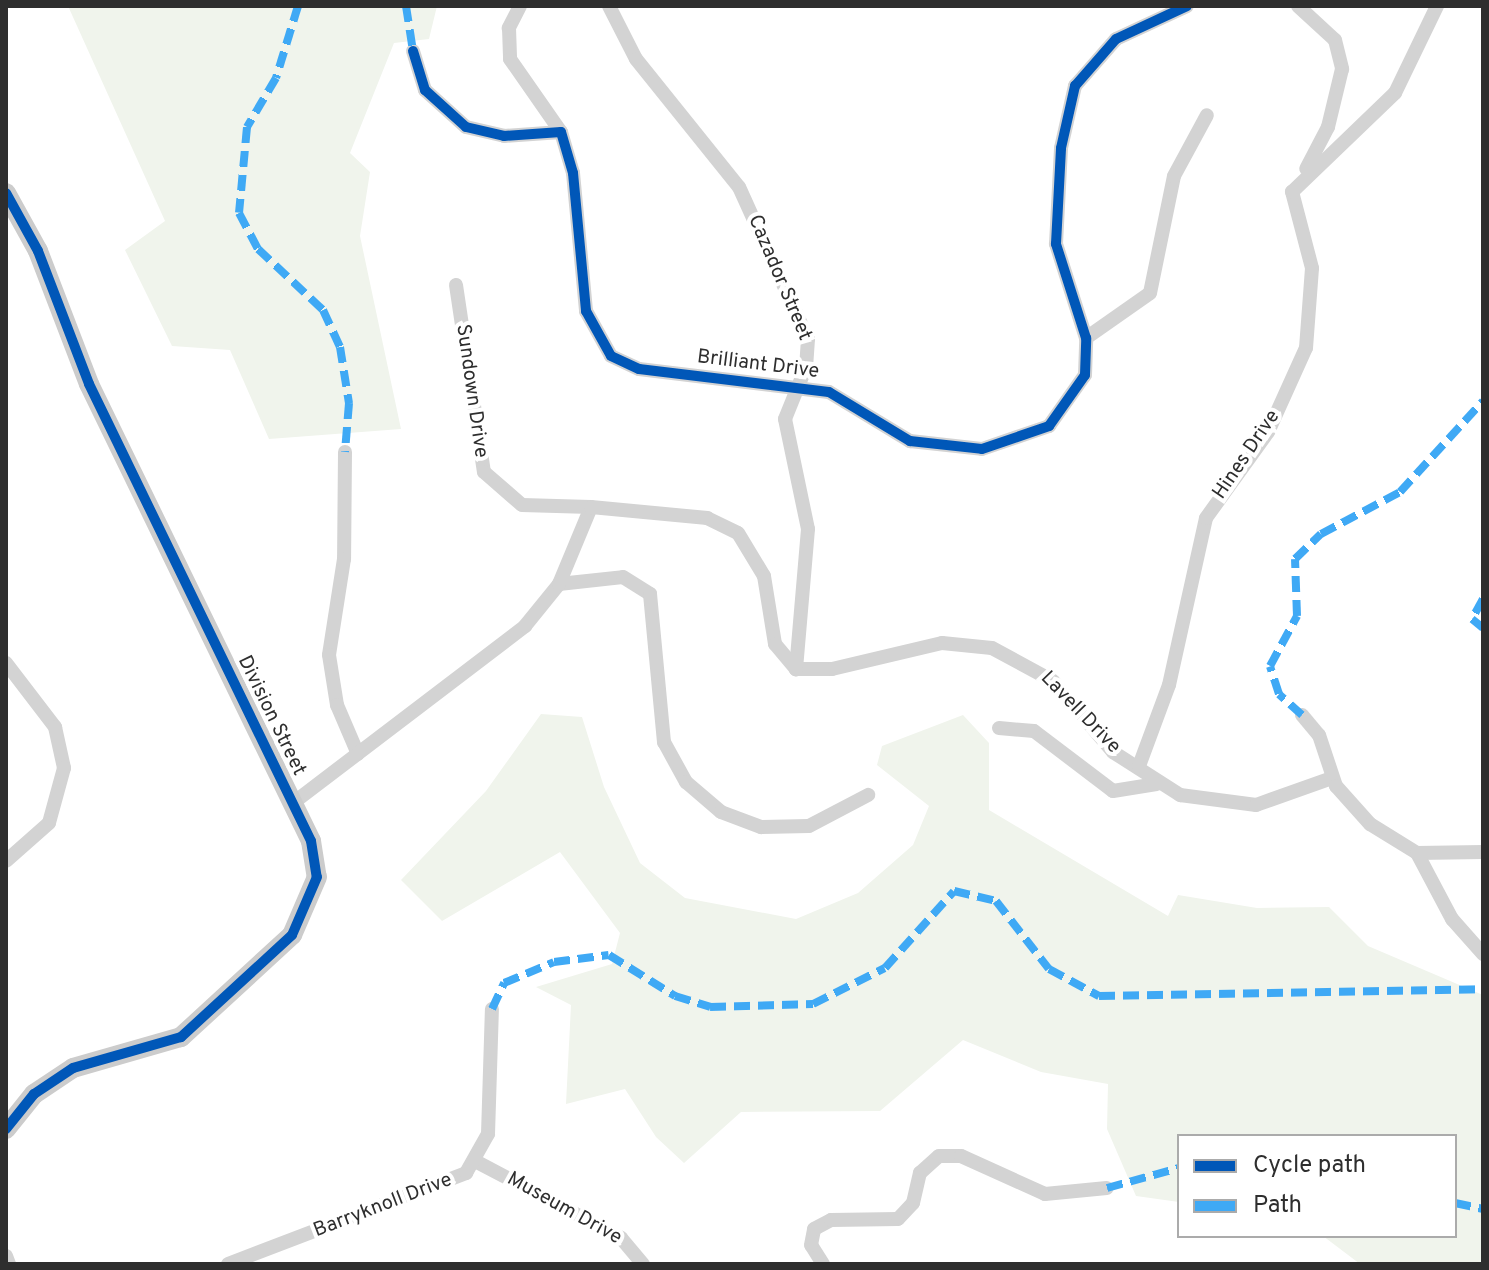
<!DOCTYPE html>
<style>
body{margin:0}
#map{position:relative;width:1489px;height:1270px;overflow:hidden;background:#fff;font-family:Overpass,sans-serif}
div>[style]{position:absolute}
.green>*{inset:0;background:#f0f4ec}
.street>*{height:14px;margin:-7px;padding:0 7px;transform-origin:7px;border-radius:7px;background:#d3d3d3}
.secondary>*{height:20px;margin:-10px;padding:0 10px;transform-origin:10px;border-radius:10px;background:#ccc}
.quiet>*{height:8px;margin-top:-4px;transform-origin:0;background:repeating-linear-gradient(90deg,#3fa9f5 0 16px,transparent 0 24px)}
.cycleway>*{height:10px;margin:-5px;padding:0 5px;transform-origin:5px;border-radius:5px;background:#0057b8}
span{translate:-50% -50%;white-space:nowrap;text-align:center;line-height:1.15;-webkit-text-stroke:8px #fff;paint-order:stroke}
.street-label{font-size:20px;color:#2e2e2e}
.frame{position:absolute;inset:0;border:8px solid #2e2e2e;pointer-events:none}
.legend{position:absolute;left:1177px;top:1134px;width:280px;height:104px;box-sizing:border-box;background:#fff;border:2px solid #ababab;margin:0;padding:10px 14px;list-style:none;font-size:24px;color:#2e2e2e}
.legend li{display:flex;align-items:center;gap:16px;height:40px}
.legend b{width:40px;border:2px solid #ababab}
</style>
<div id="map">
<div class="green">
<div style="clip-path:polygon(68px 6px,437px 6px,429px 39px,394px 43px,350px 153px,370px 172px,360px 236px,401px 429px,269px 439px,230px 350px,172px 346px,125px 250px,165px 221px)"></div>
<div style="clip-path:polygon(541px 714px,582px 717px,604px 787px,640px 863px,685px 898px,796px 919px,858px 893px,913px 845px,929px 806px,877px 765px,882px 746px,963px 715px,989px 743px,989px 810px,1168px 916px,1178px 895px,1257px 908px,1329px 907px,1368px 946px,1483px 995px,1483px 1264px,1360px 1264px,1323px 1236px,1455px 1236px,1455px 1136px,1179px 1136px,1179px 1202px,1136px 1196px,1107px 1129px,1108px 1084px,1041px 1072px,963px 1040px,880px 1111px,741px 1112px,684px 1163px,656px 1137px,625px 1089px,566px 1104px,571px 1005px,536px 987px,612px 964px,620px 933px,560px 852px,442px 921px,401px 880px,486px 791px)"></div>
</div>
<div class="street">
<div style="left:520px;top:6px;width:25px;rotate:117deg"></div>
<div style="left:509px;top:28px;width:31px;rotate:88deg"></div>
<div style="left:510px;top:59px;width:89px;rotate:55.1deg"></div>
<div style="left:609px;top:6px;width:59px;rotate:63deg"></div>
<div style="left:636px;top:59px;width:164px;rotate:51.2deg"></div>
<div style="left:739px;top:187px;width:167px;rotate:65.6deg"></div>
<div style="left:808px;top:339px;width:28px;rotate:94deg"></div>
<div style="left:806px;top:367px;width:56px;rotate:112deg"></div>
<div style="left:785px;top:419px;width:112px;rotate:78.2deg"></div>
<div style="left:808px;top:529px;width:141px;rotate:94.9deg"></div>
<div style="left:1298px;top:6px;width:50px;rotate:42.6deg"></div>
<div style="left:1335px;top:40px;width:30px;rotate:76deg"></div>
<div style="left:1342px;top:69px;width:60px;rotate:103.6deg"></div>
<div style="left:1328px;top:127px;width:47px;rotate:117.6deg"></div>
<div style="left:413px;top:51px;width:41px;rotate:72.9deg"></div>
<div style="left:425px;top:90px;width:55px;rotate:42.1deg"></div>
<div style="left:466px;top:127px;width:39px;rotate:13deg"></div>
<div style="left:504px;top:136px;width:57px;rotate:-4deg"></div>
<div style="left:561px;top:132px;width:43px;rotate:73.7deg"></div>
<div style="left:573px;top:173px;width:139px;rotate:84.6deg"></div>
<div style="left:586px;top:311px;width:51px;rotate:60.9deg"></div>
<div style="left:611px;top:356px;width:31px;rotate:25deg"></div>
<div style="left:639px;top:369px;width:191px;rotate:6.9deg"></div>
<div style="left:829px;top:392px;width:95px;rotate:31.2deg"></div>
<div style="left:910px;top:441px;width:72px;rotate:6.3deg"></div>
<div style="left:982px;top:449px;width:71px;rotate:-18.9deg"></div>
<div style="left:1049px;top:426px;width:62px;rotate:-54.8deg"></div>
<div style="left:1085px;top:375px;width:37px;rotate:-88deg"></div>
<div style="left:1086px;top:338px;width:99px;rotate:-107.7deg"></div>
<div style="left:1056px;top:244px;width:96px;rotate:-87deg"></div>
<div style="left:1061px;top:148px;width:64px;rotate:-77.3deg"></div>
<div style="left:1075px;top:86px;width:62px;rotate:-48.9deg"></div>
<div style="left:1116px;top:39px;width:78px;rotate:-24.9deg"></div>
<div style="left:456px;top:285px;width:189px;rotate:81.5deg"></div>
<div style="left:484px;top:472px;width:50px;rotate:41deg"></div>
<div style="left:522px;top:505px;width:69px;rotate:1.7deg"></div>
<div style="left:1086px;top:338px;width:78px;rotate:-35.1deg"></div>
<div style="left:1150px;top:293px;width:119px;rotate:-78.4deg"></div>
<div style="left:1174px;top:176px;width:69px;rotate:-61.6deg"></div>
<div style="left:345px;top:452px;width:107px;rotate:90.5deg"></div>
<div style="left:344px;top:559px;width:97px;rotate:98.9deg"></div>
<div style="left:329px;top:655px;width:51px;rotate:80.9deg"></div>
<div style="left:337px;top:705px;width:53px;rotate:66.8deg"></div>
<div style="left:559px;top:584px;width:64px;rotate:-6.2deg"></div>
<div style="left:623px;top:577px;width:32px;rotate:32deg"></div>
<div style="left:650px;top:594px;width:149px;rotate:84.6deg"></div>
<div style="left:664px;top:742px;width:46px;rotate:61.2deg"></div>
<div style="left:686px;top:782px;width:46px;rotate:40.6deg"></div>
<div style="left:721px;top:812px;width:43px;rotate:20.6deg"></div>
<div style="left:761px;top:827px;width:48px;rotate:-1.2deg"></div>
<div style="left:809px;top:826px;width:67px;rotate:-27.7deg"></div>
<div style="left:6px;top:663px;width:81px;rotate:52.6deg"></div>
<div style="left:55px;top:727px;width:42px;rotate:77.6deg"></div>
<div style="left:64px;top:768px;width:57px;rotate:105.3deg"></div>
<div style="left:49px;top:823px;width:57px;rotate:138.5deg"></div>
<div style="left:796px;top:669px;width:36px"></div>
<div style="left:832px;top:669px;width:113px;rotate:-13.3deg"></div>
<div style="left:942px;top:643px;width:50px;rotate:5.7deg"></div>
<div style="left:992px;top:648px;width:69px;rotate:28.4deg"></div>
<div style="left:1053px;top:681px;width:93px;rotate:49.8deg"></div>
<div style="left:1113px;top:752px;width:80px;rotate:32.7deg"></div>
<div style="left:1180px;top:795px;width:77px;rotate:7.5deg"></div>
<div style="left:1256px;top:805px;width:81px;rotate:-19.6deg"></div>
<div style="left:1302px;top:715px;width:26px;rotate:50deg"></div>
<div style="left:1319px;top:735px;width:54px;rotate:71.6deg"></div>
<div style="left:1336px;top:786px;width:51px;rotate:48.2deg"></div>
<div style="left:1370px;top:824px;width:55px;rotate:31.7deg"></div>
<div style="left:1417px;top:853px;width:75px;rotate:62.1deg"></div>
<div style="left:1452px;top:919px;width:47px;rotate:48.5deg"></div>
<div style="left:999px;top:728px;width:35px;rotate:5deg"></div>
<div style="left:1034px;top:731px;width:99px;rotate:37.2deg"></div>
<div style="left:1113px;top:791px;width:44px;rotate:-9.2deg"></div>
<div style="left:1139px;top:766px;width:86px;rotate:-69.7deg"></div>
<div style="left:1169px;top:685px;width:171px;rotate:-77.5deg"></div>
<div style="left:1206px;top:518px;width:106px;rotate:-54.2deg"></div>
<div style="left:1268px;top:432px;width:92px;rotate:-65.7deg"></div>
<div style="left:1306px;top:348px;width:80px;rotate:-85.7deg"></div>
<div style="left:1312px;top:268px;width:79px;rotate:-104.7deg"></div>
<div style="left:1292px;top:192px;width:143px;rotate:-43.9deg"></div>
<div style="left:1395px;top:93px;width:97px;rotate:-64.2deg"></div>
<div style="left:293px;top:803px;width:292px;rotate:-37.3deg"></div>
<div style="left:525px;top:626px;width:54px;rotate:-51deg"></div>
<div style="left:559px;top:584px;width:83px;rotate:-67.4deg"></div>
<div style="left:591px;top:507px;width:117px;rotate:5.4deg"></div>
<div style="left:707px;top:518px;width:34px;rotate:26deg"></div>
<div style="left:738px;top:533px;width:50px;rotate:58.8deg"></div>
<div style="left:764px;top:576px;width:69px;rotate:80.8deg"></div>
<div style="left:775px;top:644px;width:33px;rotate:50deg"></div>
<div style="left:1417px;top:853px;width:66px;rotate:-0.9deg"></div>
<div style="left:477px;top:1162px;width:163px;rotate:27.8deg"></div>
<div style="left:621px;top:1238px;width:34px;rotate:50deg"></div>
<div style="left:6px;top:1256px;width:9px;rotate:69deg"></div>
<div style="left:228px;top:1264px;width:255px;rotate:-20.9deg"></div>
<div style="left:466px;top:1173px;width:45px;rotate:-60.6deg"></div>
<div style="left:488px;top:1134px;width:125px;rotate:-88.2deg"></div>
<div style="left:823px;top:1264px;width:22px;rotate:-122deg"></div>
<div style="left:811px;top:1245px;width:16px;rotate:-79deg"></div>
<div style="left:814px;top:1229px;width:19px;rotate:-28deg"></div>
<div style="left:831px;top:1220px;width:67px;rotate:-0.9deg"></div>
<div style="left:898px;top:1219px;width:22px;rotate:-47deg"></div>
<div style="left:913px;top:1203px;width:31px;rotate:-77deg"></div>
<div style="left:920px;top:1173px;width:25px;rotate:-42deg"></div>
<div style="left:939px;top:1156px;width:22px"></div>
<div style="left:961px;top:1156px;width:92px;rotate:24.3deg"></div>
<div style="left:1045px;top:1194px;width:62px;rotate:-5.5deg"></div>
</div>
<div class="secondary">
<div style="left:6px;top:193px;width:66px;rotate:61.1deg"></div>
<div style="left:38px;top:251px;width:142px;rotate:69deg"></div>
<div style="left:89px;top:384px;width:508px;rotate:64.09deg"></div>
<div style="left:311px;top:841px;width:36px;rotate:81deg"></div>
<div style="left:317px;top:877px;width:63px;rotate:113.3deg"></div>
<div style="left:292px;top:935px;width:151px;rotate:137.4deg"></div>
<div style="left:181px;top:1037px;width:112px;rotate:164deg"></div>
<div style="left:73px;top:1068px;width:47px;rotate:146.3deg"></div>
<div style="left:34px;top:1094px;width:45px;rotate:128.7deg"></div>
</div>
<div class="quiet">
<div style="left:298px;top:6px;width:75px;rotate:107deg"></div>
<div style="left:276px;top:78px;width:57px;rotate:120.6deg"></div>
<div style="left:247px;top:127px;width:86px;rotate:95.3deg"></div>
<div style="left:239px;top:213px;width:41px;rotate:62.2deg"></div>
<div style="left:258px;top:249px;width:89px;rotate:43.2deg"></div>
<div style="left:323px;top:310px;width:41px;rotate:65.3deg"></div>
<div style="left:340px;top:347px;width:57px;rotate:80.9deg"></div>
<div style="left:349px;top:403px;width:49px;rotate:94.7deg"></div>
<div style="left:406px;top:6px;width:46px;rotate:81.2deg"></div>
<div style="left:1483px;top:599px;width:23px;rotate:119deg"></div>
<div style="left:1472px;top:619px;width:14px;rotate:39deg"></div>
<div style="left:1302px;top:715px;width:31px;rotate:-138deg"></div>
<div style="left:1279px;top:694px;width:29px;rotate:-108deg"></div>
<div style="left:1270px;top:666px;width:57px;rotate:-61.6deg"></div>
<div style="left:1297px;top:616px;width:57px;rotate:-92deg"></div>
<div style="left:1295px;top:559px;width:36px;rotate:-44deg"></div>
<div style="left:1321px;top:534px;width:89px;rotate:-28deg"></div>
<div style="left:1400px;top:492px;width:123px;rotate:-47.6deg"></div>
<div style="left:492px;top:1009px;width:29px;rotate:-65deg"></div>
<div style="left:504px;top:983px;width:54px;rotate:-22.8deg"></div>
<div style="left:554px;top:962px;width:55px;rotate:-7.3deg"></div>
<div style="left:609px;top:955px;width:78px;rotate:31.8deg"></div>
<div style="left:675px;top:996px;width:37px;rotate:17deg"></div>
<div style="left:710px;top:1007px;width:103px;rotate:-1.7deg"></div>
<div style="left:813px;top:1004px;width:80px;rotate:-26.6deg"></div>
<div style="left:885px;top:968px;width:103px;rotate:-48.1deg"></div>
<div style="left:954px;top:891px;width:43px;rotate:13.4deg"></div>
<div style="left:996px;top:901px;width:86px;rotate:52.1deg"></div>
<div style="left:1049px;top:969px;width:57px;rotate:28.4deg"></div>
<div style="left:1099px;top:996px;width:384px;rotate:-1deg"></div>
<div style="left:1107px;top:1188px;width:75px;rotate:-15.5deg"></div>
<div style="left:1455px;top:1203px;width:29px;rotate:12deg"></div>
</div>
<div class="cycleway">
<div style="left:413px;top:51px;width:41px;rotate:72.9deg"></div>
<div style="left:425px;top:90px;width:55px;rotate:42.1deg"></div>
<div style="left:466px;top:127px;width:39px;rotate:13deg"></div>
<div style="left:504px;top:136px;width:57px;rotate:-4deg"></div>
<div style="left:561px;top:132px;width:43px;rotate:73.7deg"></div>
<div style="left:573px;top:173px;width:139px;rotate:84.6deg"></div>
<div style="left:586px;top:311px;width:51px;rotate:60.9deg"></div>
<div style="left:611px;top:356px;width:31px;rotate:25deg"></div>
<div style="left:639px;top:369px;width:191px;rotate:6.9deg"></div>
<div style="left:829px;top:392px;width:95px;rotate:31.2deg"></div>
<div style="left:910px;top:441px;width:72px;rotate:6.3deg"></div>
<div style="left:982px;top:449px;width:71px;rotate:-18.9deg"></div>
<div style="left:1049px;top:426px;width:62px;rotate:-54.8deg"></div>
<div style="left:1085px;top:375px;width:37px;rotate:-88deg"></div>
<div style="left:1086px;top:338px;width:99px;rotate:-107.7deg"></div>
<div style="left:1056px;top:244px;width:96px;rotate:-87deg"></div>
<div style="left:1061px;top:148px;width:64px;rotate:-77.3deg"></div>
<div style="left:1075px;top:86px;width:62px;rotate:-48.9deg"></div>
<div style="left:1116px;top:39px;width:78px;rotate:-24.9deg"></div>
<div style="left:6px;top:193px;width:66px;rotate:61.1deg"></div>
<div style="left:38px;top:251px;width:142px;rotate:69deg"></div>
<div style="left:89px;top:384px;width:508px;rotate:64.09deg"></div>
<div style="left:311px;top:841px;width:36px;rotate:81deg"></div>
<div style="left:317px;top:877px;width:63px;rotate:113.3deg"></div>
<div style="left:292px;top:935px;width:151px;rotate:137.4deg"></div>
<div style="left:181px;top:1037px;width:112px;rotate:164deg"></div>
<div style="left:73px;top:1068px;width:47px;rotate:146.3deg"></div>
<div style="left:34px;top:1094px;width:45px;rotate:128.7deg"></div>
</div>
<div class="street-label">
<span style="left:779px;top:278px;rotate:67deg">Cazador Street</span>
<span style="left:758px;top:365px;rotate:7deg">Brilliant Drive</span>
<span style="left:471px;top:391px;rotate:82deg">Sundown Drive</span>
<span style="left:1247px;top:455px;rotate:-56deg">Hines Drive</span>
<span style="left:1080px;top:713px;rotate:46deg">Lavell Drive</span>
<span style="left:271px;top:716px;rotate:64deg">Division Street</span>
<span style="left:383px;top:1206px;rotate:-21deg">Barryknoll Drive</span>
<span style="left:564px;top:1209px;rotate:29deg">Museum Drive</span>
</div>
<div class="frame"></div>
<ul class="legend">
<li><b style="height:10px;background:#0057b8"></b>Cycle path</li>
<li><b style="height:10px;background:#3fa9f5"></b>Path</li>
</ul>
</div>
